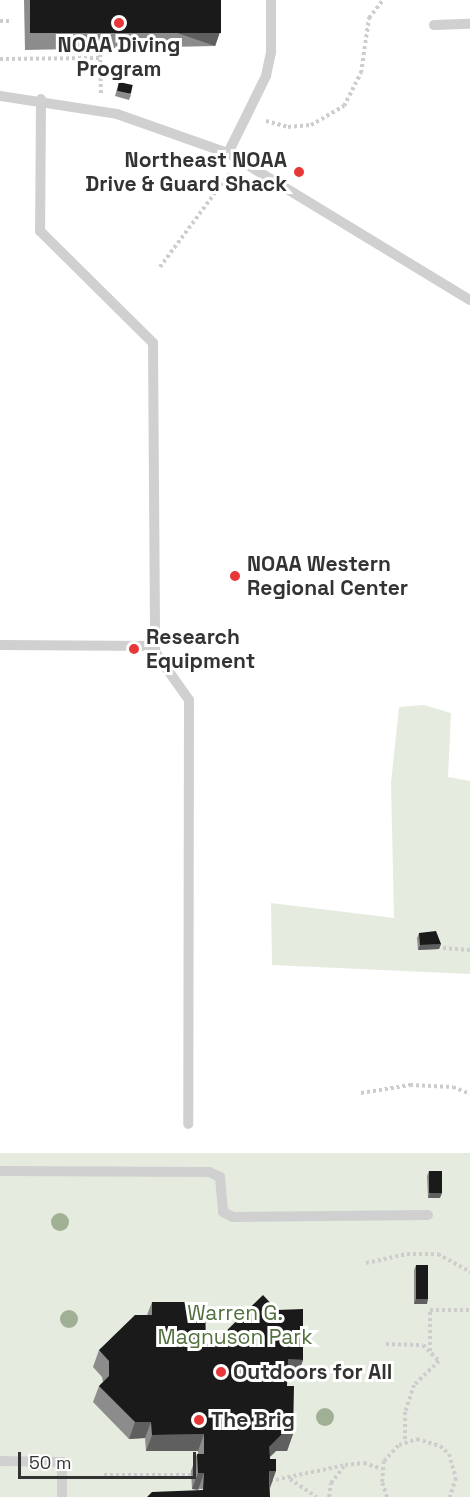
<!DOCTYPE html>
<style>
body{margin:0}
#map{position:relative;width:470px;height:1497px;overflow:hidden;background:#fff;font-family:"Space Grotesk",sans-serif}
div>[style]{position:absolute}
.green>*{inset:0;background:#e5ecdf;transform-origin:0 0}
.path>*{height:4px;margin-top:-2px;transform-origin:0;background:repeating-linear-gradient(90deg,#cdcdcd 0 3px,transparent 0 6px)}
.service>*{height:10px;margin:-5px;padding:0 5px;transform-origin:5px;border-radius:5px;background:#d0d0d0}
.trees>*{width:18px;height:18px;margin:-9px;border-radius:50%;background:#a0b095}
.wall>*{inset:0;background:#8c8c8c}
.shaded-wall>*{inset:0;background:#5f5f5f;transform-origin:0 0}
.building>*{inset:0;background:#1a1a1a;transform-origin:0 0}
.dots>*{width:16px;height:16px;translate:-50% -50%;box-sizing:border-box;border:3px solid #fff;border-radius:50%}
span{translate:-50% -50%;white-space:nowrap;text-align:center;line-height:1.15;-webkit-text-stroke:6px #fff;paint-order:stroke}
.poi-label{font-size:21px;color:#333;font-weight:700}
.right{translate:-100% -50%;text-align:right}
.left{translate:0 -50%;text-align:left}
.park-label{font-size:21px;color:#52703e}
.scale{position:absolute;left:18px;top:1452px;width:178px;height:27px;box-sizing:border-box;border:3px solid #333;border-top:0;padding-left:8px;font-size:18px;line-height:21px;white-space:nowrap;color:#333;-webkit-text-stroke:4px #fff;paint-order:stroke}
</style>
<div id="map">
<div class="green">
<div style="clip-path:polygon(424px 705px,451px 713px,448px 777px,470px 781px,470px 974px,272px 965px,271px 903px,394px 918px,391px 783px,399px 707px)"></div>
<div style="left:0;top:1153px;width:470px;height:344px"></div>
</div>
<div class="path">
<div style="left:0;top:21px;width:12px"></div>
<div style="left:100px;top:48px;width:46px;rotate:88.8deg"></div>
<div style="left:0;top:59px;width:100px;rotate:-0.6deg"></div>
<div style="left:266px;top:121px;width:23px;rotate:15deg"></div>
<div style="left:288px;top:127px;width:23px;rotate:-5deg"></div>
<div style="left:311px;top:125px;width:38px;rotate:-30deg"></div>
<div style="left:344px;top:106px;width:37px;rotate:-63deg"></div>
<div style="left:361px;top:73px;width:56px;rotate:-81.7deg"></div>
<div style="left:369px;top:18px;width:23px;rotate:-52deg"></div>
<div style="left:160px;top:267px;width:116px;rotate:-53.4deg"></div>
<div style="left:443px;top:948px;width:27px;rotate:4deg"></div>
<div style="left:361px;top:1093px;width:50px;rotate:-9.3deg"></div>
<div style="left:410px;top:1085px;width:43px;rotate:2.7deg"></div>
<div style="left:453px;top:1087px;width:18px;rotate:22deg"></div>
<div style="left:366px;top:1263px;width:42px;rotate:-12.4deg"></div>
<div style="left:407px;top:1254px;width:31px"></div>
<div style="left:438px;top:1254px;width:37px;rotate:29deg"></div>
<div style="left:386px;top:1344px;width:37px;rotate:2deg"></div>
<div style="left:423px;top:1345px;width:23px;rotate:45deg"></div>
<div style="left:439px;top:1361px;width:35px;rotate:136deg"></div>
<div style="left:414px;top:1385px;width:28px;rotate:108deg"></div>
<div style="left:405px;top:1412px;width:29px;rotate:90deg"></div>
<div style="left:430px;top:1351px;width:41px;rotate:-90deg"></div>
<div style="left:430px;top:1310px;width:40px"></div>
<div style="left:104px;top:1475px;width:87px"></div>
<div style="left:290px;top:1479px;width:32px;rotate:34deg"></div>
<div style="left:270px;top:1481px;width:77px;rotate:-12deg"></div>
<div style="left:329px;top:1497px;width:14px;rotate:-82deg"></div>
<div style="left:331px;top:1483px;width:23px;rotate:-52deg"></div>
<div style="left:345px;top:1465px;width:19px;rotate:-6deg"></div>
<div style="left:364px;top:1463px;width:19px;rotate:18deg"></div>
<div style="left:387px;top:1497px;width:16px;rotate:-108deg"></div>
<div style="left:382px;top:1482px;width:21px;rotate:-85deg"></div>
<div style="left:384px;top:1461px;width:22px;rotate:-47deg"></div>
<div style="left:399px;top:1445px;width:19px;rotate:-18deg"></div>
<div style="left:417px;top:1439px;width:24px;rotate:17deg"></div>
<div style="left:440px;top:1446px;width:12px;rotate:42deg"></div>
<div style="left:449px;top:1454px;width:25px;rotate:74deg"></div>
<div style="left:456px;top:1478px;width:20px;rotate:108deg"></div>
</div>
<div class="service">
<div style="left:434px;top:25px;width:36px;rotate:-2deg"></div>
<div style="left:0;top:96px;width:118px;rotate:8.7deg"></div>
<div style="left:117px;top:114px;width:118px;rotate:19.4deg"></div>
<div style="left:228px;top:153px;width:283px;rotate:31.3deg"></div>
<div style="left:41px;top:99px;width:132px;rotate:90.4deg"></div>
<div style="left:40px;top:231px;width:159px;rotate:44.7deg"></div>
<div style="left:153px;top:343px;width:309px;rotate:89.6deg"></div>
<div style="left:155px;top:652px;width:59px;rotate:54.7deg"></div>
<div style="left:189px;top:700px;width:424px;rotate:90.1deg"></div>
<div style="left:228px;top:153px;width:86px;rotate:-63.7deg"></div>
<div style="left:266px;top:76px;width:25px;rotate:-78deg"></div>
<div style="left:271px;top:52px;width:52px;rotate:-90deg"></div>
<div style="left:0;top:645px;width:155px;rotate:0.4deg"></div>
<div style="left:0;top:1171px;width:209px;rotate:0.3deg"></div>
<div style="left:209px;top:1172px;width:12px;rotate:24deg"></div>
<div style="left:220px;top:1177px;width:35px;rotate:85deg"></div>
<div style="left:223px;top:1212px;width:11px;rotate:27deg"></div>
<div style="left:233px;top:1217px;width:195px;rotate:-0.6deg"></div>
<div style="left:0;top:1461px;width:62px;rotate:0.9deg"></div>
<div style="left:62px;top:1462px;width:35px;rotate:90deg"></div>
</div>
<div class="trees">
<div style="left:60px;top:1222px"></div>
<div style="left:69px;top:1319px"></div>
<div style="left:325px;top:1417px"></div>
</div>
<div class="wall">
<div style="clip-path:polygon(24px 0,221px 0,221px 29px,215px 46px,25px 50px)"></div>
<div style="clip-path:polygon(119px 82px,131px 95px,129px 100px,115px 96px)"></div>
<div style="clip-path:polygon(419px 933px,441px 944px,439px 949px,418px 950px,417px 938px)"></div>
<div style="clip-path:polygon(429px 1171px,440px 1198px,428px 1198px,427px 1176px)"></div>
<div style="clip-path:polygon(416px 1265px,427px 1304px,414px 1304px,414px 1270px)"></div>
<div style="clip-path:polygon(152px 1302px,206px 1344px,303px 1360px,297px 1376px,287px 1376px,287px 1386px,293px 1434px,287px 1451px,276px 1451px,270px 1457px,269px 1488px,192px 1489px,191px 1471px,197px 1454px,198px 1454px,198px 1451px,146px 1451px,145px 1438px,129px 1439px,93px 1402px,99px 1386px,103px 1382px,102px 1377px,93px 1367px,99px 1350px,147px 1315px)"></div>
</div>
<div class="shaded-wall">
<div style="left:221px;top:29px;width:18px;height:190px;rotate:109deg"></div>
<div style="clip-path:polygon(441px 944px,439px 949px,418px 950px,420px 945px)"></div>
<div style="clip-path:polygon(430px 1193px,442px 1193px,440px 1198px,428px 1198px)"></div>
<div style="clip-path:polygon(416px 1299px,428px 1299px,427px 1304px,414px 1304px)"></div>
<div style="clip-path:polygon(288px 1359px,303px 1360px,297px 1376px,282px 1376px)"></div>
<div style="clip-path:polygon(135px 1422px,151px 1422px,145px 1438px,129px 1439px)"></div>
<div style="clip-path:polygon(204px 1434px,198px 1451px,146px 1451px,152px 1435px)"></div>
<div style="clip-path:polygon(282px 1434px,293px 1434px,287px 1451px,276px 1451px,263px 1463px,269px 1447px)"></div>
<div style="clip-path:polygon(269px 1471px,276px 1471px,270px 1488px)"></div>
<div style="clip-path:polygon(198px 1473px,204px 1473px,198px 1490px,192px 1489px)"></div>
</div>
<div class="building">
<div style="left:30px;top:0;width:191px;height:33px"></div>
<div style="left:119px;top:82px;width:14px;height:9px;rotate:12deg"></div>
<div style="clip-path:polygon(436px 931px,441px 944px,420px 945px,419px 933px)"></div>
<div style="left:429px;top:1171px;width:13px;height:22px"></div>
<div style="left:416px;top:1265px;width:12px;height:34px"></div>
<div style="clip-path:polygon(263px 1295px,277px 1310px,303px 1309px,303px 1360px,288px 1359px,287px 1386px,294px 1386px,293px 1434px,282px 1434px,269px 1447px,270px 1459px,276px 1459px,276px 1471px,269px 1471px,270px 1497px,147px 1497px,152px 1492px,203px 1490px,204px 1473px,198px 1473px,197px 1454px,204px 1454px,204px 1434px,152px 1435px,151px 1422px,135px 1422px,99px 1386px,109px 1376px,109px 1361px,99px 1350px,135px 1315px,152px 1315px,152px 1302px,205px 1302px,206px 1344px,214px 1343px)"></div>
</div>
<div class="dots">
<div style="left:119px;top:23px;background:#e73738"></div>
<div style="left:299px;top:172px;background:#e73738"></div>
<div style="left:235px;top:576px;background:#e73738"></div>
<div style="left:134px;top:649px;background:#e73738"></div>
<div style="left:221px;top:1372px;background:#e73738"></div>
<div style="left:199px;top:1420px;background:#e73738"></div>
</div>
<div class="poi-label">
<span style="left:119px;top:57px">NOAA Diving<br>Program</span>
<span class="right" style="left:287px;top:172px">Northeast NOAA<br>Drive &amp; Guard Shack</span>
<span class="left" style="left:247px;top:576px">NOAA Western<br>Regional Center</span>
<span class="left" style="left:146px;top:649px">Research<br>Equipment</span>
<span class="left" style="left:233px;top:1372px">Outdoors for All</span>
<span class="left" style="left:211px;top:1420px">The Brig</span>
</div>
<div class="park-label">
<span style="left:235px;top:1325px">Warren G.<br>Magnuson Park</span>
</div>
<div class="scale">50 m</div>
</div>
